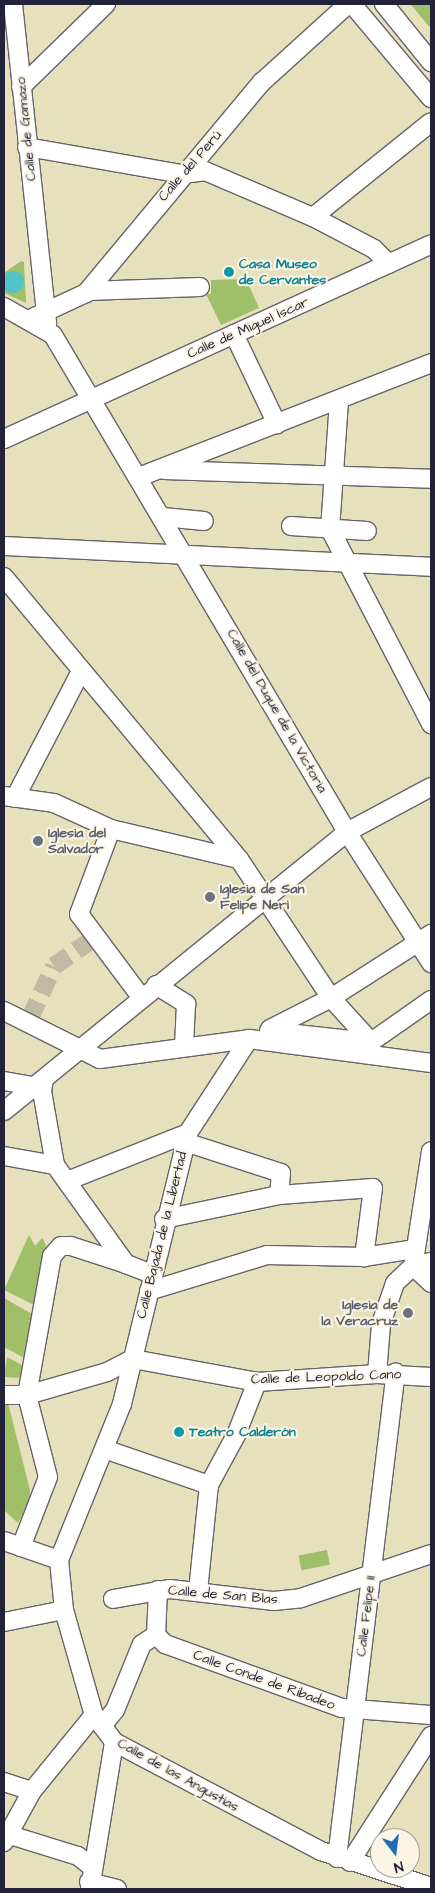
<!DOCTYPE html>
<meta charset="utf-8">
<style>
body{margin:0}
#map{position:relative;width:435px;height:1893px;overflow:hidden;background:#e7e0bc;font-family:"Architects Daughter",sans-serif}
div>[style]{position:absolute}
.green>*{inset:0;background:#9fbf68;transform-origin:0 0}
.water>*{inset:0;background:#54c2c9}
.round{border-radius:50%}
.minor-tunnel>*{height:18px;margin-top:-9px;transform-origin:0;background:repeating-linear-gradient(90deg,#c0baa2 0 18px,transparent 0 27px)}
.roads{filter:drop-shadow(1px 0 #676468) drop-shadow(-1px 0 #676468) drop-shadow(0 1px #676468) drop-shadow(0 -1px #676468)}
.minor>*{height:18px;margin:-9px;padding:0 9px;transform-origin:9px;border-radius:9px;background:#fff}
.dots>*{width:14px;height:14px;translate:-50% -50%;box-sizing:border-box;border:2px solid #fcf5e5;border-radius:50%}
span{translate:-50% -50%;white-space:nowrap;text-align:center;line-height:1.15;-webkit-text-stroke:4px #fcf5e5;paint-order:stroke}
.street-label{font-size:14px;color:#22223b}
.culture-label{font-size:14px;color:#0d838f;font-weight:700}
.left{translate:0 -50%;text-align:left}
.worship-label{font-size:14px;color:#5b616d;font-weight:700}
.right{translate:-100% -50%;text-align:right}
.frame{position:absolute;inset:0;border:5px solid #22223b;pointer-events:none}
.north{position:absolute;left:370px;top:1828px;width:50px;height:50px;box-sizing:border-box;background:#fcf5e5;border:1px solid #a5a1a1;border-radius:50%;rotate:165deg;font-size:14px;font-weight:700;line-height:20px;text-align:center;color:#22223b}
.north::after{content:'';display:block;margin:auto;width:18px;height:22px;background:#1f6fb2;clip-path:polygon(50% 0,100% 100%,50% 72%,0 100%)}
</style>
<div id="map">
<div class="green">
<div style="clip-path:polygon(410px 4px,431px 4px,431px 29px,413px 7px)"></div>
<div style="clip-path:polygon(21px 261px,24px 262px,26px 303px,4px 293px,4px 273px)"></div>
<div style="clip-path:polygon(246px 279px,259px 308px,221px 325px,206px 294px,211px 294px,211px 280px)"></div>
<div style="clip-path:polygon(29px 1235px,35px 1246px,42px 1238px,46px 1245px,34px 1305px,4px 1290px)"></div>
<div style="clip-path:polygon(4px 1298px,32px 1314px,24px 1358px,4px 1347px)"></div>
<div style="clip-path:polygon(7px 1357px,24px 1366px,21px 1378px,4px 1377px)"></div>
<div style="clip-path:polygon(4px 1403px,8px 1403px,30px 1490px,30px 1500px,18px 1523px,4px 1510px)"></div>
<div style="left:327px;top:1550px;width:15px;height:29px;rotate:79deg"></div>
</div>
<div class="water">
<div class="round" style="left:2px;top:271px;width:22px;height:22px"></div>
</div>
<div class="minor-tunnel">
<div style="left:30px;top:1018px;width:57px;rotate:-65.2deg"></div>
<div style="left:54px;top:966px;width:47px;rotate:-34.7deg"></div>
</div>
<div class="roads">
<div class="minor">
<div style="left:13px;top:4px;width:322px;rotate:83.9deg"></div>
<div style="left:352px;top:4px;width:123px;rotate:50deg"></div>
<div style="left:384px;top:4px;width:75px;rotate:51deg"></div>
<div style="left:21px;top:87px;width:119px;rotate:-44.3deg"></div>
<div style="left:27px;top:147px;width:157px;rotate:9.9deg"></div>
<div style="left:182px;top:174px;width:23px;rotate:-7deg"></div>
<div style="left:205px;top:171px;width:117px;rotate:23.1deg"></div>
<div style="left:313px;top:217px;width:69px;rotate:27.7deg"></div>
<div style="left:374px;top:249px;width:21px;rotate:45deg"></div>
<div style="left:313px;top:217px;width:151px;rotate:-38.8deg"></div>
<div style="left:88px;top:291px;width:112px;rotate:-2deg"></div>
<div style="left:4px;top:307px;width:56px;rotate:29.7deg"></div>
<div style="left:53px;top:335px;width:577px;rotate:59.39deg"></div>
<div style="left:347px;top:832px;width:156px;rotate:57.3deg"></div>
<div style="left:30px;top:319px;width:62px;rotate:-24.9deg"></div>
<div style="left:86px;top:293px;width:275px;rotate:-50.2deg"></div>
<div style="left:262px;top:82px;width:116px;rotate:-42.2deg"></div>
<div style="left:234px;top:334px;width:100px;rotate:64.5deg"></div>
<div style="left:339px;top:401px;width:128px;rotate:94deg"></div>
<div style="left:330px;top:529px;width:220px;rotate:62.6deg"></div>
<div style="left:4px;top:439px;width:469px;rotate:-24.5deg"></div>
<div style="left:164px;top:470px;width:267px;rotate:1.9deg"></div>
<div style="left:139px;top:477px;width:313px;rotate:-21.3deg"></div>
<div style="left:163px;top:517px;width:41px;rotate:5.6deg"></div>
<div style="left:291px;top:526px;width:76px;rotate:3.8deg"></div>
<div style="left:4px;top:546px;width:428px;rotate:2.8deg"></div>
<div style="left:4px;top:577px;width:367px;rotate:50.2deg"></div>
<div style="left:239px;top:859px;width:167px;rotate:56.5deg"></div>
<div style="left:331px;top:998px;width:119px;rotate:-32.6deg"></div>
<div style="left:4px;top:796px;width:50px;rotate:8deg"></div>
<div style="left:54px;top:803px;width:63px;rotate:24.5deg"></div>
<div style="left:111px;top:829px;width:91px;rotate:110.6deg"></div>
<div style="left:79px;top:914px;width:104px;rotate:53.2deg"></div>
<div style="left:15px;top:798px;width:143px;rotate:-62.5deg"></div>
<div style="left:111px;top:829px;width:131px;rotate:13.2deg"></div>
<div style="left:156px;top:985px;width:36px;rotate:32deg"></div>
<div style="left:186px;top:1004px;width:43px;rotate:92.7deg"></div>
<div style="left:4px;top:1011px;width:107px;rotate:26.6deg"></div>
<div style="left:100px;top:1059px;width:150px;rotate:-7.6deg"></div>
<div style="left:249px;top:1039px;width:184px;rotate:7.5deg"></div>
<div style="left:270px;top:1029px;width:68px;rotate:-26.9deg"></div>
<div style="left:331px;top:998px;width:59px;rotate:47.7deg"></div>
<div style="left:269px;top:1031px;width:103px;rotate:6.2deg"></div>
<div style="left:249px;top:1039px;width:112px;rotate:123deg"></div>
<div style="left:188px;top:1133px;width:279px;rotate:103.7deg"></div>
<div style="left:122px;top:1404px;width:168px;rotate:112deg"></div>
<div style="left:59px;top:1560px;width:50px;rotate:84.3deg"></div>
<div style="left:64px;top:1610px;width:109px;rotate:74.1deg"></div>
<div style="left:94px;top:1715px;width:34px;rotate:53deg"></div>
<div style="left:114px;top:1742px;width:234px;rotate:27.8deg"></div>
<div style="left:321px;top:1851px;width:116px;rotate:18.1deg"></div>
<div style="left:371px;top:1042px;width:73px;rotate:-35deg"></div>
<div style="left:44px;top:1079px;width:12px;rotate:99deg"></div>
<div style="left:42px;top:1091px;width:75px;rotate:80deg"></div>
<div style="left:55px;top:1165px;width:122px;rotate:54.4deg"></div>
<div style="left:126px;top:1264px;width:26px;rotate:21deg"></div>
<div style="left:4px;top:1081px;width:28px;rotate:10deg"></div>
<div style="left:4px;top:1111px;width:442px;rotate:-39.1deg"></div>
<div style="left:347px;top:832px;width:95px;rotate:-28.2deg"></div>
<div style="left:185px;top:1142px;width:101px;rotate:17.9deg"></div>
<div style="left:281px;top:1173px;width:22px;rotate:95deg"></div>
<div style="left:279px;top:1195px;width:94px;rotate:-4.3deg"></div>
<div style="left:373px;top:1188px;width:70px;rotate:97.4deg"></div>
<div style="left:4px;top:1156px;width:52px;rotate:10deg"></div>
<div style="left:67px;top:1181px;width:130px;rotate:-21.6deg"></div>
<div style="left:164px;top:1219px;width:117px;rotate:-11.8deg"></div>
<div style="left:414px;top:1261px;width:111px;rotate:-81.2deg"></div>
<div style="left:413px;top:1266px;width:25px;rotate:43deg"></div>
<div style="left:149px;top:1291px;width:123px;rotate:-17deg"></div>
<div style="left:267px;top:1255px;width:97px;rotate:1.2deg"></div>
<div style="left:364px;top:1257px;width:52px;rotate:-8.9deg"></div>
<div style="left:133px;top:1359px;width:126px;rotate:10.5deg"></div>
<div style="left:257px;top:1382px;width:120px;rotate:-3.8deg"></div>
<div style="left:377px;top:1374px;width:54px;rotate:3.2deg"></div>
<div style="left:377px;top:1374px;width:50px;rotate:-85.4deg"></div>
<div style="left:381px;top:1324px;width:43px;rotate:-71.1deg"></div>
<div style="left:395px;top:1283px;width:25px;rotate:-43deg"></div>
<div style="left:413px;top:1266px;width:18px;rotate:-13deg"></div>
<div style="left:4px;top:1395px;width:23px"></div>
<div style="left:27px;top:1395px;width:83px;rotate:-16deg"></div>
<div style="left:107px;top:1372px;width:29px;rotate:-27deg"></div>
<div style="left:107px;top:1450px;width:108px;rotate:18.9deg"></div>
<div style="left:4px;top:1541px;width:58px;rotate:19.1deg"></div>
<div style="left:21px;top:1547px;width:75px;rotate:-68.9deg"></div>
<div style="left:48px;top:1477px;width:85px;rotate:-104.4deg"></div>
<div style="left:27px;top:1395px;width:141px;rotate:-79.8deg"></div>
<div style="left:52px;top:1256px;width:13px;rotate:-48deg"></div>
<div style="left:61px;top:1246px;width:10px"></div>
<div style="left:71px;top:1246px;width:58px;rotate:18.1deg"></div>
<div style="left:158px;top:1590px;width:45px;rotate:92.5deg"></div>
<div style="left:156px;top:1635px;width:13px;rotate:45deg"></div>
<div style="left:165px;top:1644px;width:188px;rotate:19.9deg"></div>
<div style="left:342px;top:1708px;width:89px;rotate:4.5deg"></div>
<div style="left:198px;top:1591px;width:107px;rotate:-84.1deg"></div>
<div style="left:209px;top:1485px;width:57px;rotate:-61.6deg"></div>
<div style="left:236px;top:1435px;width:57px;rotate:-68.4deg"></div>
<div style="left:113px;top:1599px;width:58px;rotate:-10deg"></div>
<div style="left:170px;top:1589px;width:105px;rotate:6.6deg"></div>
<div style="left:274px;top:1601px;width:27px;rotate:-6deg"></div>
<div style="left:301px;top:1598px;width:137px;rotate:-18.7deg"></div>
<div style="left:4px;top:1622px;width:61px;rotate:-11.3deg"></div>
<div style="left:102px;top:1726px;width:21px;rotate:-51deg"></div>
<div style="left:115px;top:1710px;width:71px;rotate:-67.8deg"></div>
<div style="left:142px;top:1644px;width:17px;rotate:-33deg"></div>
<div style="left:4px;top:1782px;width:29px;rotate:18deg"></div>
<div style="left:10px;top:1835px;width:71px;rotate:17.2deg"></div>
<div style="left:78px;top:1856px;width:18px;rotate:38deg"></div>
<div style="left:4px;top:1842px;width:58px;rotate:-61.2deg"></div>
<div style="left:32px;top:1791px;width:98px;rotate:-50.8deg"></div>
<div style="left:337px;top:1858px;width:489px;rotate:-83.1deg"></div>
<div style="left:350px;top:1862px;width:150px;rotate:-57.3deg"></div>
<div style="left:89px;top:1882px;width:29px;rotate:14deg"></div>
<div style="left:90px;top:1889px;width:149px;rotate:-80.7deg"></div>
</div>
</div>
<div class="dots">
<div style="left:229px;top:272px;background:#0f9aa8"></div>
<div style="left:38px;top:841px;background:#6b7280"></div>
<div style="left:210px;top:897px;background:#6b7280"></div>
<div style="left:408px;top:1313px;background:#6b7280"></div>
<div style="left:179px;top:1432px;background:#0f9aa8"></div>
</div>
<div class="street-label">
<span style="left:26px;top:129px;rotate:-96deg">Calle de Gamazo</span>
<span style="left:190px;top:166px;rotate:-49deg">Calle del Perú</span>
<span style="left:248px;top:328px;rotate:-24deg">Calle de Miguel Íscar</span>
<span style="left:277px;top:711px;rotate:60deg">Calle del Duque de la Victoria</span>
<span style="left:162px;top:1235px;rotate:-76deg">Calle Bajada de la Libertad</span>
<span style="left:326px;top:1377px;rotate:-2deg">Calle de Leopoldo Cano</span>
<span style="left:223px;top:1595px;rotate:5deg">Calle de San Blas</span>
<span style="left:366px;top:1616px;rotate:-83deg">Calle Felipe II</span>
<span style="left:264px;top:1680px;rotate:20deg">Calle Conde de Ribadeo</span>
<span style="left:178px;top:1775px;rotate:29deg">Calle de las Angustias</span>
</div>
<div class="culture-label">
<span class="left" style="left:239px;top:272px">Casa Museo<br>de Cervantes</span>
<span class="left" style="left:189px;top:1432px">Teatro Calderón</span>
</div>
<div class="worship-label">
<span class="left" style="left:48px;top:841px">Iglesia del<br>Salvador</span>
<span class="left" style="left:220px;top:897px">Iglesia de San<br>Felipe Neri</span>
<span class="right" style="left:398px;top:1313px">Iglesia de<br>la Veracruz</span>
</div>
<div class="frame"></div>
<div class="north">N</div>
</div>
